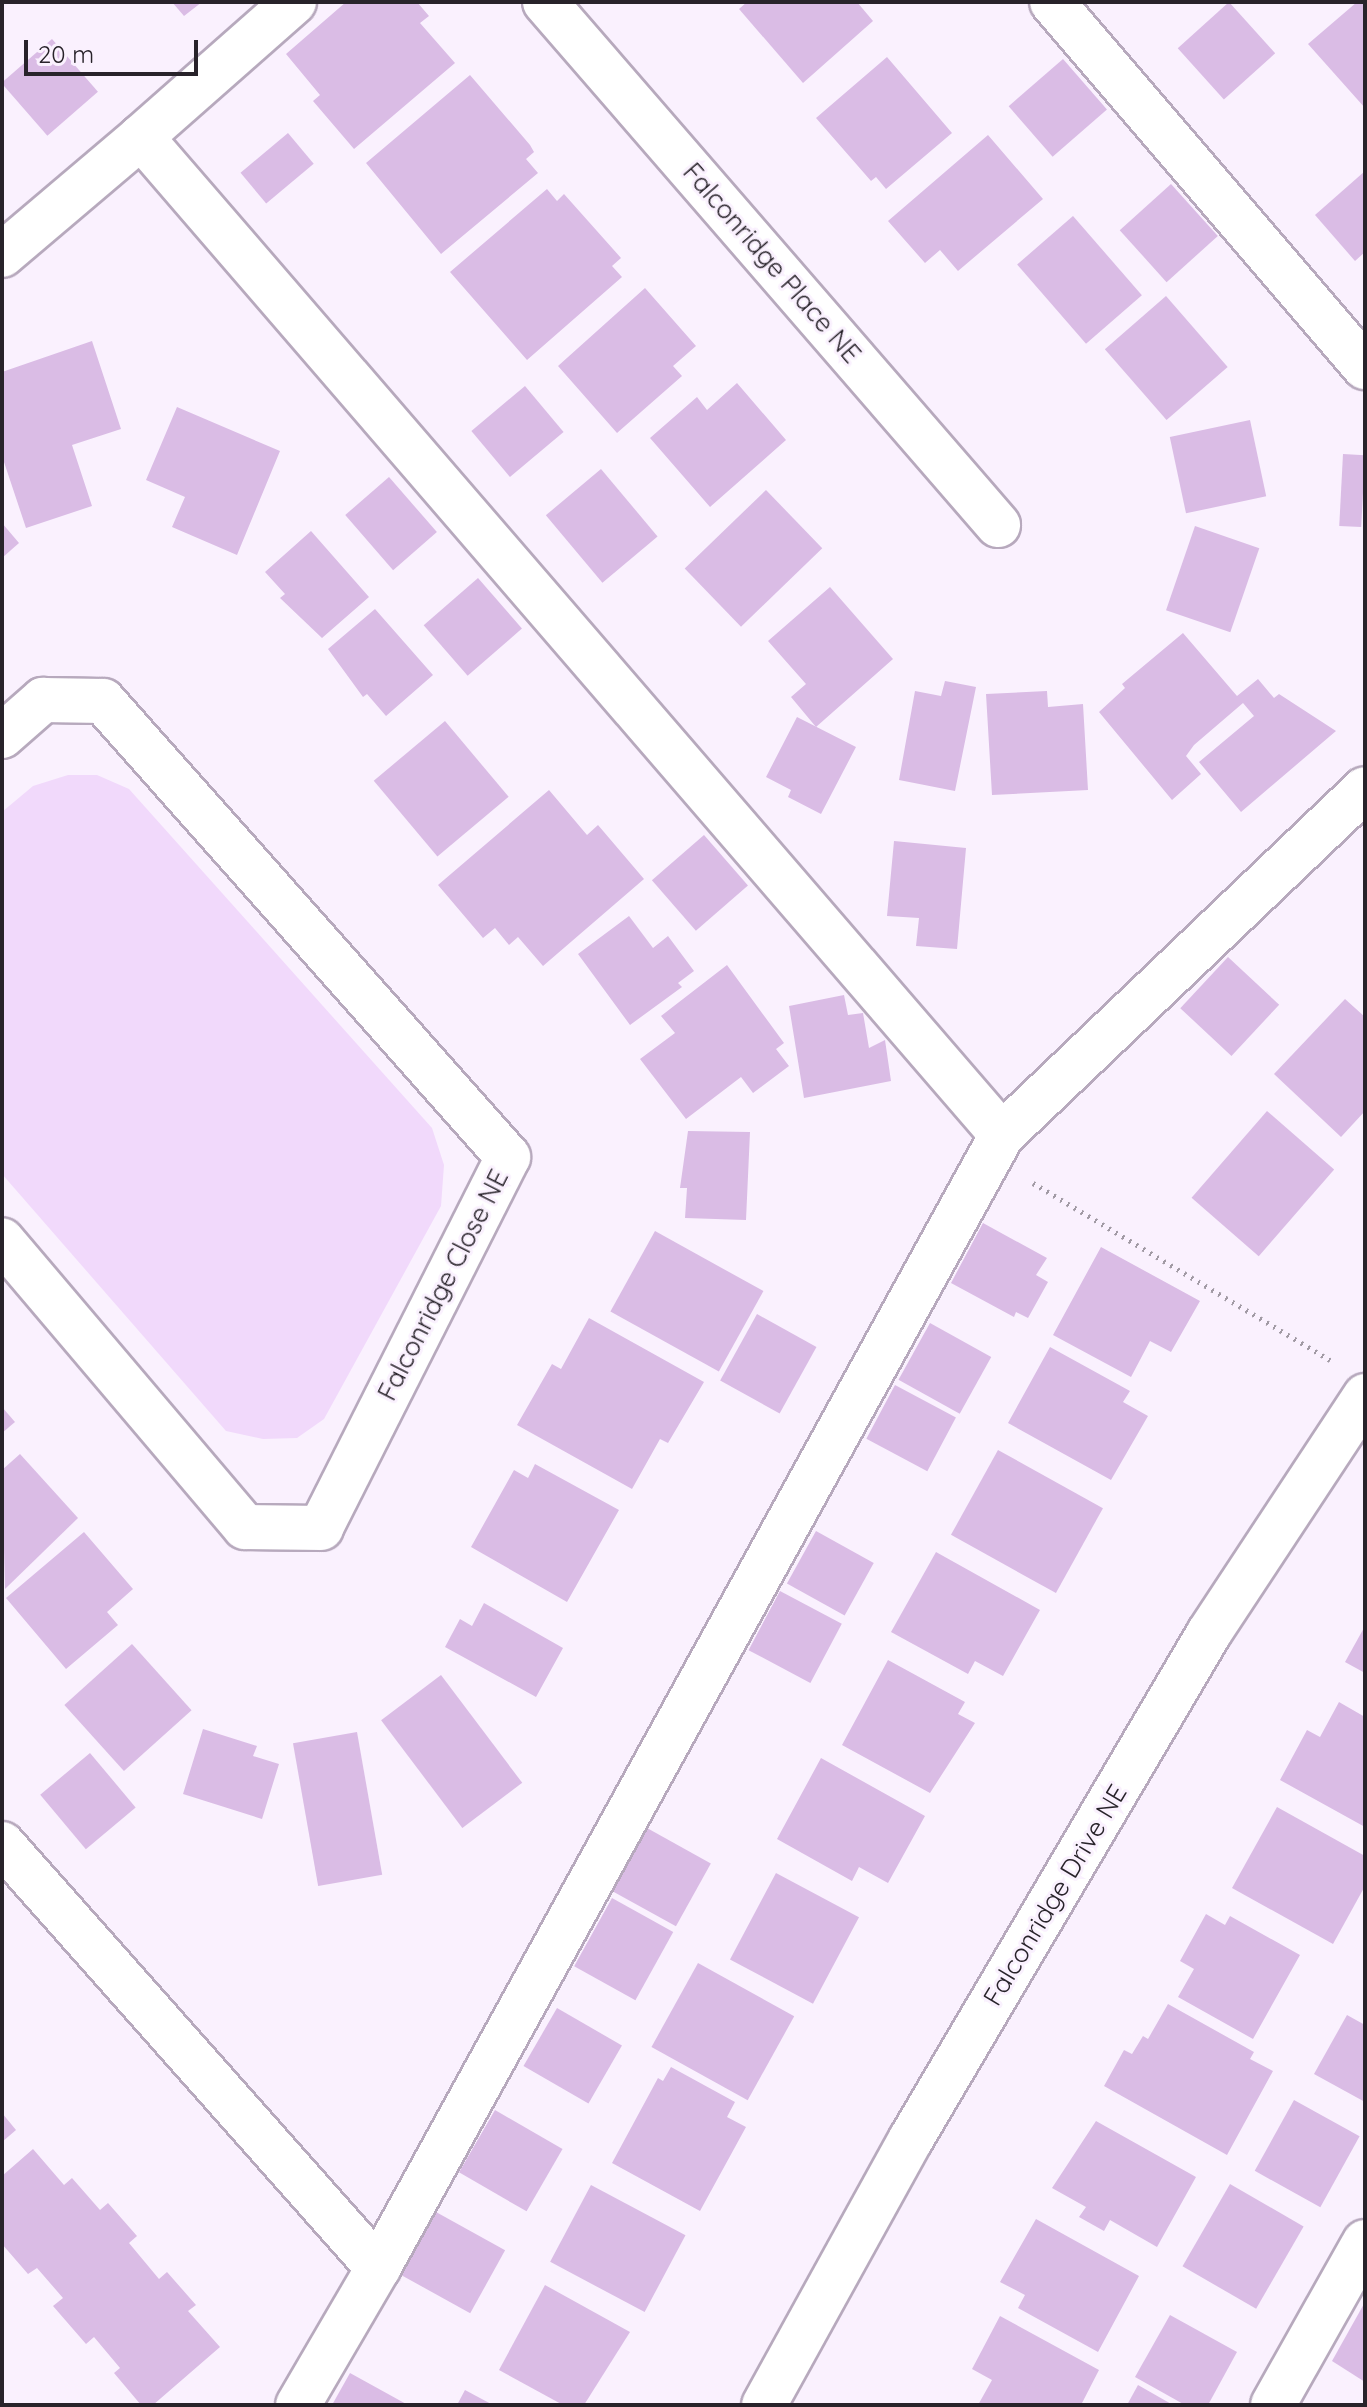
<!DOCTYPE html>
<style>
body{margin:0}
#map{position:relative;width:1367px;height:2407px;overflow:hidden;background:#faf1fe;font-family:Quicksand,sans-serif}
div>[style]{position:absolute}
.green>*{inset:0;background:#f1d9fb}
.building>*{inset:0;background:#dabce5;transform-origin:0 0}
.path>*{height:5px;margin-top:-2.5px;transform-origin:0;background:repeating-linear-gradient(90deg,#a19aa4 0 2px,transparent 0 8px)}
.roads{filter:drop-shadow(2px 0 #b7a9bd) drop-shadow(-2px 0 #b7a9bd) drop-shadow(0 2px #b7a9bd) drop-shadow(0 -2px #b7a9bd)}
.minor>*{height:44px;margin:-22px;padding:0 22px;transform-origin:22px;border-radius:22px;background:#fff}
span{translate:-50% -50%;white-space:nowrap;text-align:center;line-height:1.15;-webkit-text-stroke:6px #faf1fe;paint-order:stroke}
.street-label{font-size:26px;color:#28232a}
.frame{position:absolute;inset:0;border:4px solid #28232a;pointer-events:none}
.scale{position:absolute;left:24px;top:40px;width:174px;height:36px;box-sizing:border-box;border:4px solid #28232a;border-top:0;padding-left:10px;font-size:24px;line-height:28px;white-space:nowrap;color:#28232a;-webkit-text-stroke:6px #faf1fe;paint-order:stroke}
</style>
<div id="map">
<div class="green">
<div style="clip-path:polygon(68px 775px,97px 775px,129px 789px,432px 1128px,444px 1165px,441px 1206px,324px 1419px,297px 1438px,263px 1439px,226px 1431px,2px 1174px,2px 812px,33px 786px)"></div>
</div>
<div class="building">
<div style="clip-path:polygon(172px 2px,202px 2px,184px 16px)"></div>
<div style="clip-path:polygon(346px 2px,417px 2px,429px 16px,420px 23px,455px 63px,354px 149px,313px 101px,320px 95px,286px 54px)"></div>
<div style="clip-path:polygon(747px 2px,857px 2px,873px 21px,803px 83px,739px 9px)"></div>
<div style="left:1229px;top:2px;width:69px;height:69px;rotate:48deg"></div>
<div style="clip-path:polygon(1357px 2px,1365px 2px,1365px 108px,1308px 44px)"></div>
<div style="left:52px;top:39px;width:70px;height:67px;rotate:49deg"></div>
<div style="clip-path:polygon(887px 57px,952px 133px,886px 189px,876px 177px,871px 181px,816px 118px)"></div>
<div style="left:1063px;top:59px;width:67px;height:72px;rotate:49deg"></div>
<div style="clip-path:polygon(470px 75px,530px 145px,534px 152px,526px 159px,538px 173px,441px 254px,366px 163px)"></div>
<div style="left:288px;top:133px;width:40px;height:62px;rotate:50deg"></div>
<div style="clip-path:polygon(988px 135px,1043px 199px,958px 271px,940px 250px,925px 263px,888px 221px)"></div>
<div style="clip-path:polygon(1365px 171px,1365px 252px,1355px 261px,1315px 215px)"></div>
<div style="left:1171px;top:184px;width:70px;height:69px;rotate:48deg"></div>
<div style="clip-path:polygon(547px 189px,557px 201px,564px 194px,621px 258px,612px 266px,622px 277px,527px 360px,450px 272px)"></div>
<div style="left:1073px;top:216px;width:105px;height:74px;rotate:49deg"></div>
<div style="clip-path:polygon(645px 288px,696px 346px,673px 366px,682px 376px,617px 433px,558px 366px)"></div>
<div style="left:1166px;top:296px;width:94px;height:81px;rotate:49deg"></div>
<div style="clip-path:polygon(92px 341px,121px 429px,72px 445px,92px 506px,26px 528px,2px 456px,2px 372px)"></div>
<div style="clip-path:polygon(737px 383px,786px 440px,710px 507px,650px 438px,697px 397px,707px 410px)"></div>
<div style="left:525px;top:386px;width:60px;height:70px;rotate:50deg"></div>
<div style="clip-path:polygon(177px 407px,280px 451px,237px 555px,172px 527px,185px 497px,146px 480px)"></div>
<div style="left:1250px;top:420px;width:78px;height:82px;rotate:78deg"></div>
<div style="left:1343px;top:454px;width:22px;height:72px;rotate:3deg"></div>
<div style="left:601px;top:469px;width:88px;height:72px;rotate:50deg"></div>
<div style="left:389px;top:477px;width:73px;height:58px;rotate:49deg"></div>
<div style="left:766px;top:490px;width:81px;height:113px;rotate:46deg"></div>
<div style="clip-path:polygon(2px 523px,19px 543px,2px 558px)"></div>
<div style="left:1195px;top:526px;width:68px;height:89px;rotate:19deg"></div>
<div style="clip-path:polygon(311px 531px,369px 597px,322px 638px,280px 598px,285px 594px,265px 572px)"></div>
<div style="left:478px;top:578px;width:67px;height:72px;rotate:49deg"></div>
<div style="clip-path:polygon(830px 587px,893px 659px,816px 727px,791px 697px,806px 684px,768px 641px)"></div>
<div style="clip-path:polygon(375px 609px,433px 675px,386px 716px,367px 694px,363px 697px,328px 649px)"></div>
<div style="clip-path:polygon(1183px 633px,1237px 696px,1258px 679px,1274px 698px,1279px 694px,1336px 731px,1241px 812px,1199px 762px,1254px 716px,1243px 703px,1194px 745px,1186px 756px,1201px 774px,1172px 800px,1099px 712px,1125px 688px,1122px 684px)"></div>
<div style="clip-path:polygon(945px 681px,976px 687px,955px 791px,899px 780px,915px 691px,941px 696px)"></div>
<div style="clip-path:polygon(1047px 691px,1048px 707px,1083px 704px,1088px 790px,992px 795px,986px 694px)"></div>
<div style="clip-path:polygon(797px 717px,856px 747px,821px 814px,788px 797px,791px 790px,766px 777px)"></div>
<div style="left:445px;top:721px;width:99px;height:93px;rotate:50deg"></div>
<div style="clip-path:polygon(549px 790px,587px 835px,598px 825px,644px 879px,543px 966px,518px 937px,509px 945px,495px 928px,483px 938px,438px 885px)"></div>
<div style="left:704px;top:835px;width:67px;height:69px;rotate:49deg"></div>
<div style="clip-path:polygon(894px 841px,966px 848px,957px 949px,916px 946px,919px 918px,887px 916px)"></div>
<div style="clip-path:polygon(629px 916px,653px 948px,668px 936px,694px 971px,678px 983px,682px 987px,630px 1025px,578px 954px)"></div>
<div style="left:1228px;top:957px;width:70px;height:70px;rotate:43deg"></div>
<div style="clip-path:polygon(727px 965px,784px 1043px,776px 1049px,789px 1066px,753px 1093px,741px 1077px,686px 1119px,640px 1059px,675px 1033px,661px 1016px)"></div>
<div style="clip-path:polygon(844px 995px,848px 1015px,863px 1013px,869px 1048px,885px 1040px,891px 1081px,804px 1098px,789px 1006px)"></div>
<div style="clip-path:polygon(1345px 999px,1365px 1017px,1365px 1111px,1341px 1137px,1274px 1074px)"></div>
<div style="left:1267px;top:1111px;width:89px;height:115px;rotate:41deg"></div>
<div style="clip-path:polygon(688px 1131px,750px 1132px,746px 1220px,685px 1218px,687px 1188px,680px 1188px)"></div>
<div style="clip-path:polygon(983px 1223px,1047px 1258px,1036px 1275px,1048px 1282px,1028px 1318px,1016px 1312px,1014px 1317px,951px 1283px)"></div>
<div style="left:655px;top:1231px;width:124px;height:92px;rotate:29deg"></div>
<div style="clip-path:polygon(1101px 1247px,1200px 1301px,1171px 1352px,1150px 1341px,1131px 1377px,1053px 1335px)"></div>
<div style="left:757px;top:1314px;width:68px;height:76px;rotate:29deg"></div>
<div style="clip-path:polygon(589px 1318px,704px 1382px,668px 1443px,660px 1439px,632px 1489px,517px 1425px,552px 1364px,561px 1369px)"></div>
<div style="left:930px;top:1323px;width:70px;height:65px;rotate:29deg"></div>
<div style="clip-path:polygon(1050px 1347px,1130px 1391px,1123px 1402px,1148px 1416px,1111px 1480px,1008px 1423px)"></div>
<div style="left:895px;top:1385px;width:69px;height:61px;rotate:28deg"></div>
<div style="clip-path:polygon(2px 1407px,15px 1422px,2px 1433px)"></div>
<div style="left:998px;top:1450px;width:120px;height:97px;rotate:29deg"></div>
<div style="clip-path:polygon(20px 1454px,78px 1518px,5px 1589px,2px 1470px)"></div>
<div style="clip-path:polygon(535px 1464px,619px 1510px,567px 1602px,471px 1547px,514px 1470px,528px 1478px)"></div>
<div style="left:816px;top:1531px;width:66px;height:60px;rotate:29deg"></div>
<div style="clip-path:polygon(84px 1532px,133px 1589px,107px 1612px,118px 1625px,66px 1669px,6px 1598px)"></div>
<div style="clip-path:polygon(936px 1552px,1040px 1610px,1003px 1676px,975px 1661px,968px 1674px,891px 1632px)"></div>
<div style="left:780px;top:1591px;width:70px;height:67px;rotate:28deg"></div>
<div style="clip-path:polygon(484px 1603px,563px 1648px,536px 1697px,445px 1647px,460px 1619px,472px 1626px)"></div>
<div style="clip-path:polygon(1365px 1626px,1365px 1673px,1345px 1662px)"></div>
<div style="left:132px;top:1644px;width:89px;height:91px;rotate:48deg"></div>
<div style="clip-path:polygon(888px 1660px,965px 1702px,958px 1714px,975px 1723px,930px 1793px,842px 1745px)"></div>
<div style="left:441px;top:1675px;width:135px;height:75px;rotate:53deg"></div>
<div style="clip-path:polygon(1339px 1702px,1365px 1717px,1365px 1827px,1280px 1780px,1307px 1730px,1320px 1737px)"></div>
<div style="clip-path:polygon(203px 1729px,257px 1746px,253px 1756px,279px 1764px,262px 1819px,183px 1794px)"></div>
<div style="left:357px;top:1732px;width:145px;height:65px;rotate:80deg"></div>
<div style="left:90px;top:1753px;width:71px;height:65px;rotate:50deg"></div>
<div style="clip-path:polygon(821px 1758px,925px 1816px,888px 1883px,859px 1867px,852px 1881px,777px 1839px)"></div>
<div style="clip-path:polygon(1277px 1807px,1365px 1856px,1365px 1886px,1333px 1944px,1232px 1888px)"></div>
<div style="left:647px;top:1828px;width:73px;height:72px;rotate:29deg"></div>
<div style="left:776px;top:1873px;width:94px;height:98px;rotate:28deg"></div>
<div style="left:612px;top:1898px;width:70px;height:78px;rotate:29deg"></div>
<div style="clip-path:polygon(1206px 1914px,1225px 1925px,1230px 1916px,1300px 1955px,1253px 2039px,1178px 1997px,1194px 1969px,1180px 1961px)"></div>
<div style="left:698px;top:1963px;width:110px;height:96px;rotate:29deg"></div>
<div style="clip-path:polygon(1168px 2004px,1254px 2052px,1250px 2059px,1273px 2071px,1227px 2155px,1104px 2086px,1124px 2050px,1132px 2054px,1143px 2036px,1148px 2039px)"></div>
<div style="left:557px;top:2008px;width:75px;height:67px;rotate:30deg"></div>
<div style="clip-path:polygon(1347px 2015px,1365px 2025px,1365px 2102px,1314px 2074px)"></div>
<div style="clip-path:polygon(671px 2067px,735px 2102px,727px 2117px,746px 2127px,700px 2211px,612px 2163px,658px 2078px,663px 2081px)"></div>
<div style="left:1294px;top:2100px;width:75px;height:81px;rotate:29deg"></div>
<div style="left:495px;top:2110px;width:78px;height:72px;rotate:30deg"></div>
<div style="clip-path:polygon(2px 2113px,16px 2130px,2px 2142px)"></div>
<div style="clip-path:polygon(1096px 2121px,1196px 2177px,1157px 2247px,1110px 2220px,1104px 2231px,1079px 2217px,1086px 2207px,1052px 2188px)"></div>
<div style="clip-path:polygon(33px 2149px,64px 2185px,72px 2178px,100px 2210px,108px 2203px,137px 2236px,129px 2243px,159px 2279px,167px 2272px,196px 2305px,188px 2311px,220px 2347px,153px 2405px,141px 2405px,114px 2373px,120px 2368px,94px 2337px,86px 2344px,53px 2306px,63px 2298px,37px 2268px,28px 2274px,2px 2244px,2px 2176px)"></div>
<div style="left:1230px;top:2184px;width:85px;height:95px;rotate:30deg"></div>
<div style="left:591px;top:2185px;width:107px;height:87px;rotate:28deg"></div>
<div style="left:436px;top:2212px;width:79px;height:72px;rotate:29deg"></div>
<div style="clip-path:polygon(1036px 2219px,1139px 2276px,1098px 2352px,1018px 2308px,1025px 2295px,1000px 2282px)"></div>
<div style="clip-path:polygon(545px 2285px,630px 2332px,584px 2405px,563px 2405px,499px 2370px)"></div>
<div style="clip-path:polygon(1365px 2302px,1365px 2382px,1332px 2361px)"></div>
<div style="clip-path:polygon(1170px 2315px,1237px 2352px,1208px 2405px,1185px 2405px,1135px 2377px)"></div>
<div style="clip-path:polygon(1000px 2316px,1099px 2370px,1081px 2405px,978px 2405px,992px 2380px,972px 2369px)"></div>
<div style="clip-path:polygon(350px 2373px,408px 2405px,332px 2405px)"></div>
<div style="clip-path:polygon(1138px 2385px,1173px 2405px,1127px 2405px)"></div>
<div style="clip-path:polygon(465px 2390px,493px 2405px,457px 2405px)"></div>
</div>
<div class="path">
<div style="left:1033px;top:1183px;width:346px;rotate:30.8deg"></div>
</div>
<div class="roads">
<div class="minor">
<div style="left:294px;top:2px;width:204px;rotate:138.6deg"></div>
<div style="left:141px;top:137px;width:1318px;rotate:49.21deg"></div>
<div style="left:1002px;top:1135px;width:501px;rotate:-43.63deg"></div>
<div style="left:545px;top:2px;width:692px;rotate:49.1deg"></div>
<div style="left:1052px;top:2px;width:481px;rotate:49.4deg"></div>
<div style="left:2px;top:255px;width:182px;rotate:-40.3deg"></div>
<div style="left:2px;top:736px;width:55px;rotate:-41.3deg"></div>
<div style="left:43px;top:700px;width:60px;rotate:1deg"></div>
<div style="left:103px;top:701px;width:610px;rotate:48.39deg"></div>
<div style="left:508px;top:1157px;width:415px;rotate:116.8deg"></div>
<div style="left:321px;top:1528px;width:76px;rotate:-179.2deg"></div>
<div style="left:245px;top:1527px;width:376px;rotate:-130.3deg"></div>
<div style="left:2px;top:1844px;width:567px;rotate:48.43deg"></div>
<div style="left:298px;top:2405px;width:159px;rotate:-59.7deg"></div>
<div style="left:378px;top:2268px;width:1293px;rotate:-61.16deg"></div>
<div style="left:764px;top:2405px;width:304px;rotate:-61.1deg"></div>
<div style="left:911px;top:2139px;width:587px;rotate:-59.5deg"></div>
<div style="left:1209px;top:1633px;width:284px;rotate:-56.6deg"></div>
<div style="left:1273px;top:2405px;width:187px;rotate:-60.6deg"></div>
</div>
</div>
<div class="street-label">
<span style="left:772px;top:263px;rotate:49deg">Falconridge Place NE</span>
<span style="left:443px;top:1285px;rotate:-63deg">Falconridge Close NE</span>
<span style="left:1055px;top:1895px;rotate:-59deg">Falconridge Drive NE</span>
</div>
<div class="frame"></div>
<div class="scale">20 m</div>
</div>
